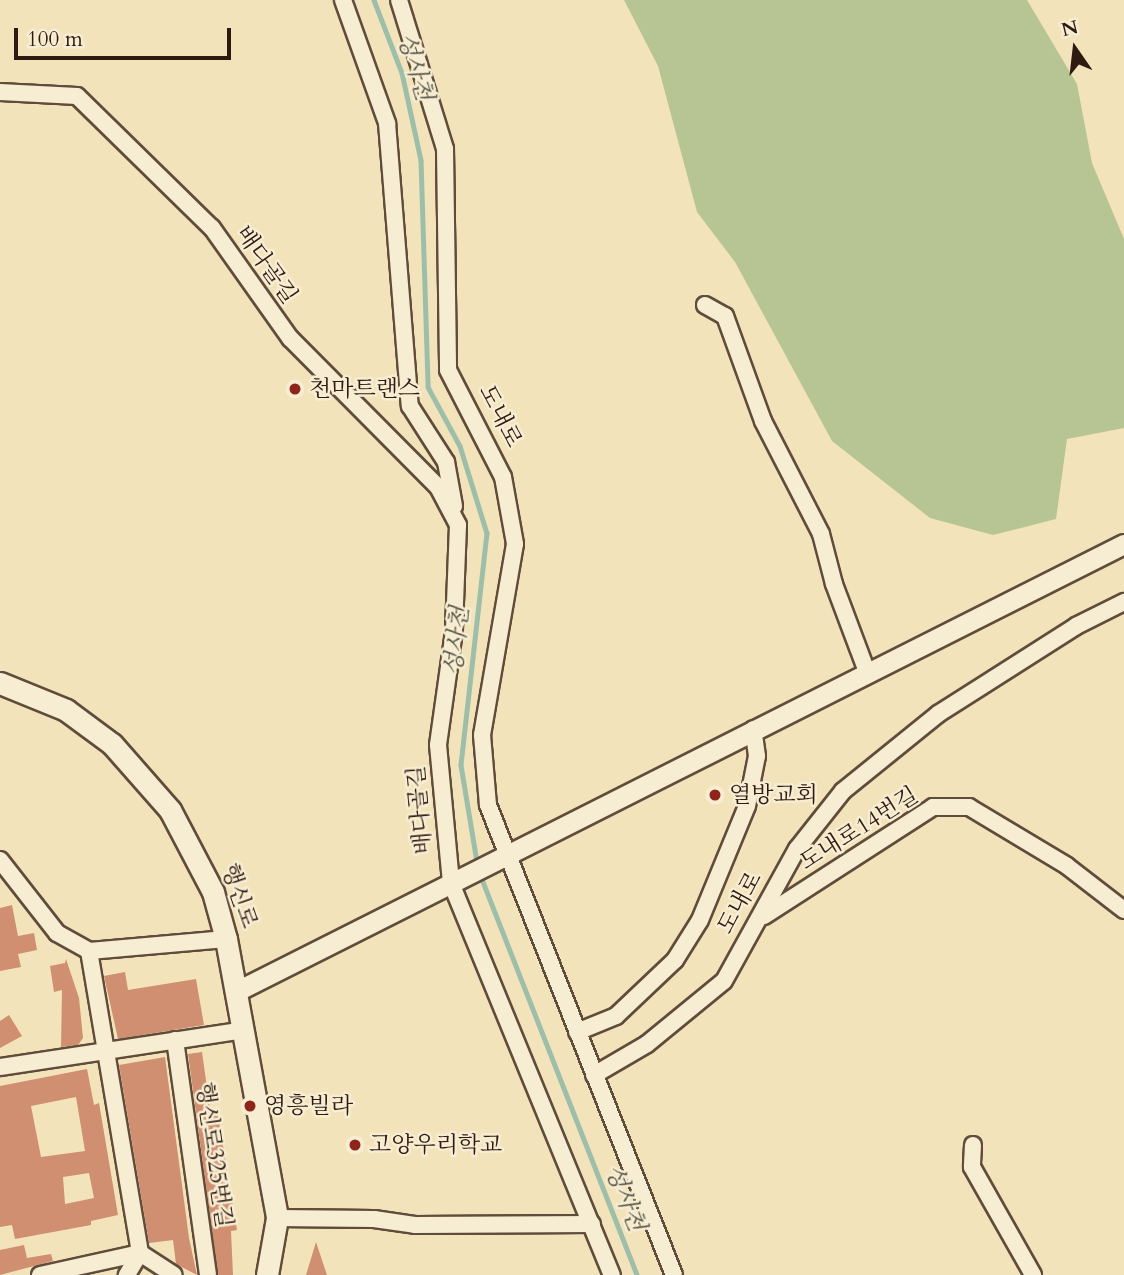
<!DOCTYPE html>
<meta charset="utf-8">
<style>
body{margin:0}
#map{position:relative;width:1124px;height:1275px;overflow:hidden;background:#f3e3ba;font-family:Cardo,"Noto Serif KR",serif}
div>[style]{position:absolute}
.green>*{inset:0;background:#b6c593}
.stream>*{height:4.5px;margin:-2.25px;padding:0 2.25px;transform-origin:2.25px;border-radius:2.25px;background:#9dbfa9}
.building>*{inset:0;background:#d08f70}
.roads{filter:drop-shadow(2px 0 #604c3b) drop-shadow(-2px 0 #604c3b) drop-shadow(0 2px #604c3b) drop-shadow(0 -2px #604c3b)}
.minor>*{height:16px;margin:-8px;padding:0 8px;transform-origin:8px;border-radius:8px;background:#f7edd2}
.tertiary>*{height:19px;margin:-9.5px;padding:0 9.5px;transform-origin:9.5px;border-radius:9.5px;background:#f7edd2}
.secondary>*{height:21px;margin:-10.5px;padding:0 10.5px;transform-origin:10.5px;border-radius:10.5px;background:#f7edd2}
.dots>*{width:19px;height:19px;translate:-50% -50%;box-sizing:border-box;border:4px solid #f7edd2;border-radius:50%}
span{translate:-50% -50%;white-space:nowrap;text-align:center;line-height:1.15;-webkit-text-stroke:5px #f7edd2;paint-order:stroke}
.street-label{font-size:23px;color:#2f1a11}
.poi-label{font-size:23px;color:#2f1a11}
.left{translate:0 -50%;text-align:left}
.water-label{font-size:24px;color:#565446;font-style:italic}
.north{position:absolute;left:1040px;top:14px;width:70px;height:70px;-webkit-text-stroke:5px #f7edd2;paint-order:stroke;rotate:346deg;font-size:19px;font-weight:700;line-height:28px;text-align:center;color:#2f1a11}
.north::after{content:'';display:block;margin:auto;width:24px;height:32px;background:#2f1a11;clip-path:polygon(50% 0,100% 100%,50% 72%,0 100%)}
.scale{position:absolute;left:14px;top:28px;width:217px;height:32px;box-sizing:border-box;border:4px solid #2f1a11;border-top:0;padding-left:9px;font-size:21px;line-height:24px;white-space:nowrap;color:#2f1a11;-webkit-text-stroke:5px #f7edd2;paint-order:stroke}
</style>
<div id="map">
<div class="green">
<div style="clip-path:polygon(624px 0,1027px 0,1077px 84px,1092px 163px,1124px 239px,1124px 428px,1067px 439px,1056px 519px,993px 535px,930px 518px,832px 441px,735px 262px,697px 212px,658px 66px)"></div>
</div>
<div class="stream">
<div style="left:374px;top:0;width:78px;rotate:69deg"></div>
<div style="left:402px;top:73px;width:89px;rotate:77.7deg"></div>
<div style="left:421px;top:160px;width:227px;rotate:88.2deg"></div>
<div style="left:428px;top:387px;width:67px;rotate:61.5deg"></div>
<div style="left:460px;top:446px;width:91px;rotate:72.8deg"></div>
<div style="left:487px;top:533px;width:233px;rotate:96.4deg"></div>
<div style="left:461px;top:765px;width:98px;rotate:80.6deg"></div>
<div style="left:480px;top:874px;width:431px;rotate:68.6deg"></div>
</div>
<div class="building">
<div style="clip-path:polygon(12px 905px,18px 936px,34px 933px,37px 950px,18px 954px,21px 967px,0 971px,0 908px)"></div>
<div style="clip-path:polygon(66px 959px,79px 998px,83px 1038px,78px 1045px,61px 1047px,62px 990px,54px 992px,50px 966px,65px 963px)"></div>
<div style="clip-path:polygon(125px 972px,128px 990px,196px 979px,204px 1025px,118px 1039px,104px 976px)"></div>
<div style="clip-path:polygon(9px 1015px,22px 1036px,0 1048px,0 1021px)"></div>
<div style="clip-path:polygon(202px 1052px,211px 1116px,218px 1115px,237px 1230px,231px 1231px,233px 1275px,218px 1275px,188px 1054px)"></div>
<div style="clip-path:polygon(165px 1057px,189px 1238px,197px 1275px,176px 1264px,173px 1240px,149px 1243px,119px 1065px)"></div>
<div style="clip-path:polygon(evenodd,87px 1069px,94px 1105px,99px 1103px,118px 1215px,91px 1221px,91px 1225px,15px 1239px,12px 1225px,0 1227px,0 1086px,87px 1069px,76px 1097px,85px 1151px,41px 1157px,31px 1106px,76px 1097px,87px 1069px,89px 1173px,94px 1198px,65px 1204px,63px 1177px,89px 1173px)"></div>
<div style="clip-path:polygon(316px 1242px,327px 1275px,306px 1275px)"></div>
<div style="clip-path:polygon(24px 1245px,27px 1258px,51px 1254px,53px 1261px,0 1275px,0 1250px)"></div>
</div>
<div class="roads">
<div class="minor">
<div style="left:343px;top:0;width:131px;rotate:70.3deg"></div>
<div style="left:387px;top:123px;width:284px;rotate:85.4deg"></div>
<div style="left:410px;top:406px;width:67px;rotate:57.3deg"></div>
<div style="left:446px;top:462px;width:45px;rotate:79.7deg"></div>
<div style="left:399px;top:0;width:156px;rotate:72.8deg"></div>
<div style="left:445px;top:149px;width:221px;rotate:89.2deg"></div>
<div style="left:448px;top:370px;width:120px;rotate:62.8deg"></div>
<div style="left:503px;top:477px;width:68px;rotate:79.8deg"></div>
<div style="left:515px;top:544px;width:194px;rotate:99.8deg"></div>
<div style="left:482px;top:735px;width:70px;rotate:85.1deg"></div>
<div style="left:488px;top:805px;width:505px;rotate:68.41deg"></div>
<div style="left:0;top:92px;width:77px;rotate:3deg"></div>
<div style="left:77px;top:96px;width:189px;rotate:44.4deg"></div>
<div style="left:212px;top:228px;width:135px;rotate:54.7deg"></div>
<div style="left:290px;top:338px;width:210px;rotate:45.2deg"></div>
<div style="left:438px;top:487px;width:43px;rotate:62.2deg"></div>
<div style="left:458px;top:525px;width:106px;rotate:92.2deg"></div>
<div style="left:454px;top:631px;width:115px;rotate:98deg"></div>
<div style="left:438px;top:745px;width:139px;rotate:84.6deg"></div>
<div style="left:451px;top:883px;width:424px;rotate:67.7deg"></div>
<div style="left:705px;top:305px;width:23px;rotate:29deg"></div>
<div style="left:725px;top:316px;width:112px;rotate:70.1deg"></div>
<div style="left:763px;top:421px;width:127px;rotate:62.8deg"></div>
<div style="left:821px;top:534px;width:52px;rotate:75.4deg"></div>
<div style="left:834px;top:584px;width:94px;rotate:69.4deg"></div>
<div style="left:0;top:860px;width:93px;rotate:52deg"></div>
<div style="left:57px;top:933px;width:37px;rotate:29deg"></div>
<div style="left:89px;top:951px;width:138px;rotate:-5deg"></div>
<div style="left:764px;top:916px;width:201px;rotate:-32.8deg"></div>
<div style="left:933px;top:807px;width:36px"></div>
<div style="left:969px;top:807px;width:114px;rotate:31deg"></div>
<div style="left:1067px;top:866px;width:72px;rotate:37.7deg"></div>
<div style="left:89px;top:951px;width:306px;rotate:80.4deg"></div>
<div style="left:140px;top:1253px;width:26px;rotate:121deg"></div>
<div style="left:577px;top:1032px;width:42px;rotate:-22.3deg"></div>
<div style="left:616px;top:1016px;width:81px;rotate:-43.5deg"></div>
<div style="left:675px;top:960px;width:47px;rotate:-58deg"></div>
<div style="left:700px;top:920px;width:123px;rotate:-67.6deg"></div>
<div style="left:747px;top:806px;width:51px;rotate:-78.7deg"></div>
<div style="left:757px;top:756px;width:27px;rotate:-98deg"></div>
<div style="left:175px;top:1040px;width:237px;rotate:82deg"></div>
<div style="left:0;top:1067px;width:247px;rotate:-8.6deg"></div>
<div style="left:594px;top:1075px;width:61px;rotate:-30.3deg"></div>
<div style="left:647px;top:1044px;width:99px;rotate:-39.3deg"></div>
<div style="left:724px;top:981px;width:151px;rotate:-61.1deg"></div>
<div style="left:797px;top:849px;width:74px;rotate:-51.6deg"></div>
<div style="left:843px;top:791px;width:122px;rotate:-39deg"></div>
<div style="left:938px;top:714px;width:164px;rotate:-32.5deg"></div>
<div style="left:1076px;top:626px;width:54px;rotate:-26.6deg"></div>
<div style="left:973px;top:1145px;width:22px;rotate:93deg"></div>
<div style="left:972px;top:1167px;width:124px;rotate:60.5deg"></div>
<div style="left:277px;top:1218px;width:97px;rotate:0.6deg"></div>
<div style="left:374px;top:1219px;width:41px;rotate:8.3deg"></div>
<div style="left:415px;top:1225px;width:177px;rotate:-0.3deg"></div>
<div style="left:40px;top:1275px;width:102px;rotate:-12.4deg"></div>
<div style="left:140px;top:1253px;width:40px;rotate:32.9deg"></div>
</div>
<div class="tertiary">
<div style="left:237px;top:991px;width:993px;rotate:-26.75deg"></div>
</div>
<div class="secondary">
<div style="left:0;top:683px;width:71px;rotate:22.2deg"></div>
<div style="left:66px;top:710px;width:57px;rotate:36.5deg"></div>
<div style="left:112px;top:744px;width:88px;rotate:48.7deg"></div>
<div style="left:170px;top:810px;width:93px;rotate:62.3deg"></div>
<div style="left:213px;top:892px;width:49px;rotate:74.5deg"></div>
<div style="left:226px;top:939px;width:284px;rotate:79.6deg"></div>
<div style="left:277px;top:1218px;width:58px;rotate:100deg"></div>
</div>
</div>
<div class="dots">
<div style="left:295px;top:389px;background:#8f2418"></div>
<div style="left:715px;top:795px;background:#8f2418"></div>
<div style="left:250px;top:1106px;background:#8f2418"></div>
<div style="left:355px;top:1145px;background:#8f2418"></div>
</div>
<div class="street-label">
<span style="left:266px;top:265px;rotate:55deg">배다골길</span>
<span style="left:500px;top:416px;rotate:63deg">도내로</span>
<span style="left:420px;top:810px;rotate:-95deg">배다골길</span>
<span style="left:859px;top:829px;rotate:-32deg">도내로14번길</span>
<span style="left:239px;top:896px;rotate:71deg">행신로</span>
<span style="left:740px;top:903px;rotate:-61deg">도내로</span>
<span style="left:214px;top:1155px;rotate:82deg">행신로325번길</span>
</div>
<div class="poi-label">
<span class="left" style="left:309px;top:389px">천마트랜스</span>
<span class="left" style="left:729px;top:795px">열방교회</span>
<span class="left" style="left:264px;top:1106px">영흥빌라</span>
<span class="left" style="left:369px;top:1145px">고양우리학교</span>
</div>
<div class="water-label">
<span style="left:415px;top:67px;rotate:73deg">성사천</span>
<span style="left:457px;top:641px;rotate:-84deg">성사천</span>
<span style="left:625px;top:1198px;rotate:68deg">성사천</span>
</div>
<div class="north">N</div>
<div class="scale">100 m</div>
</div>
